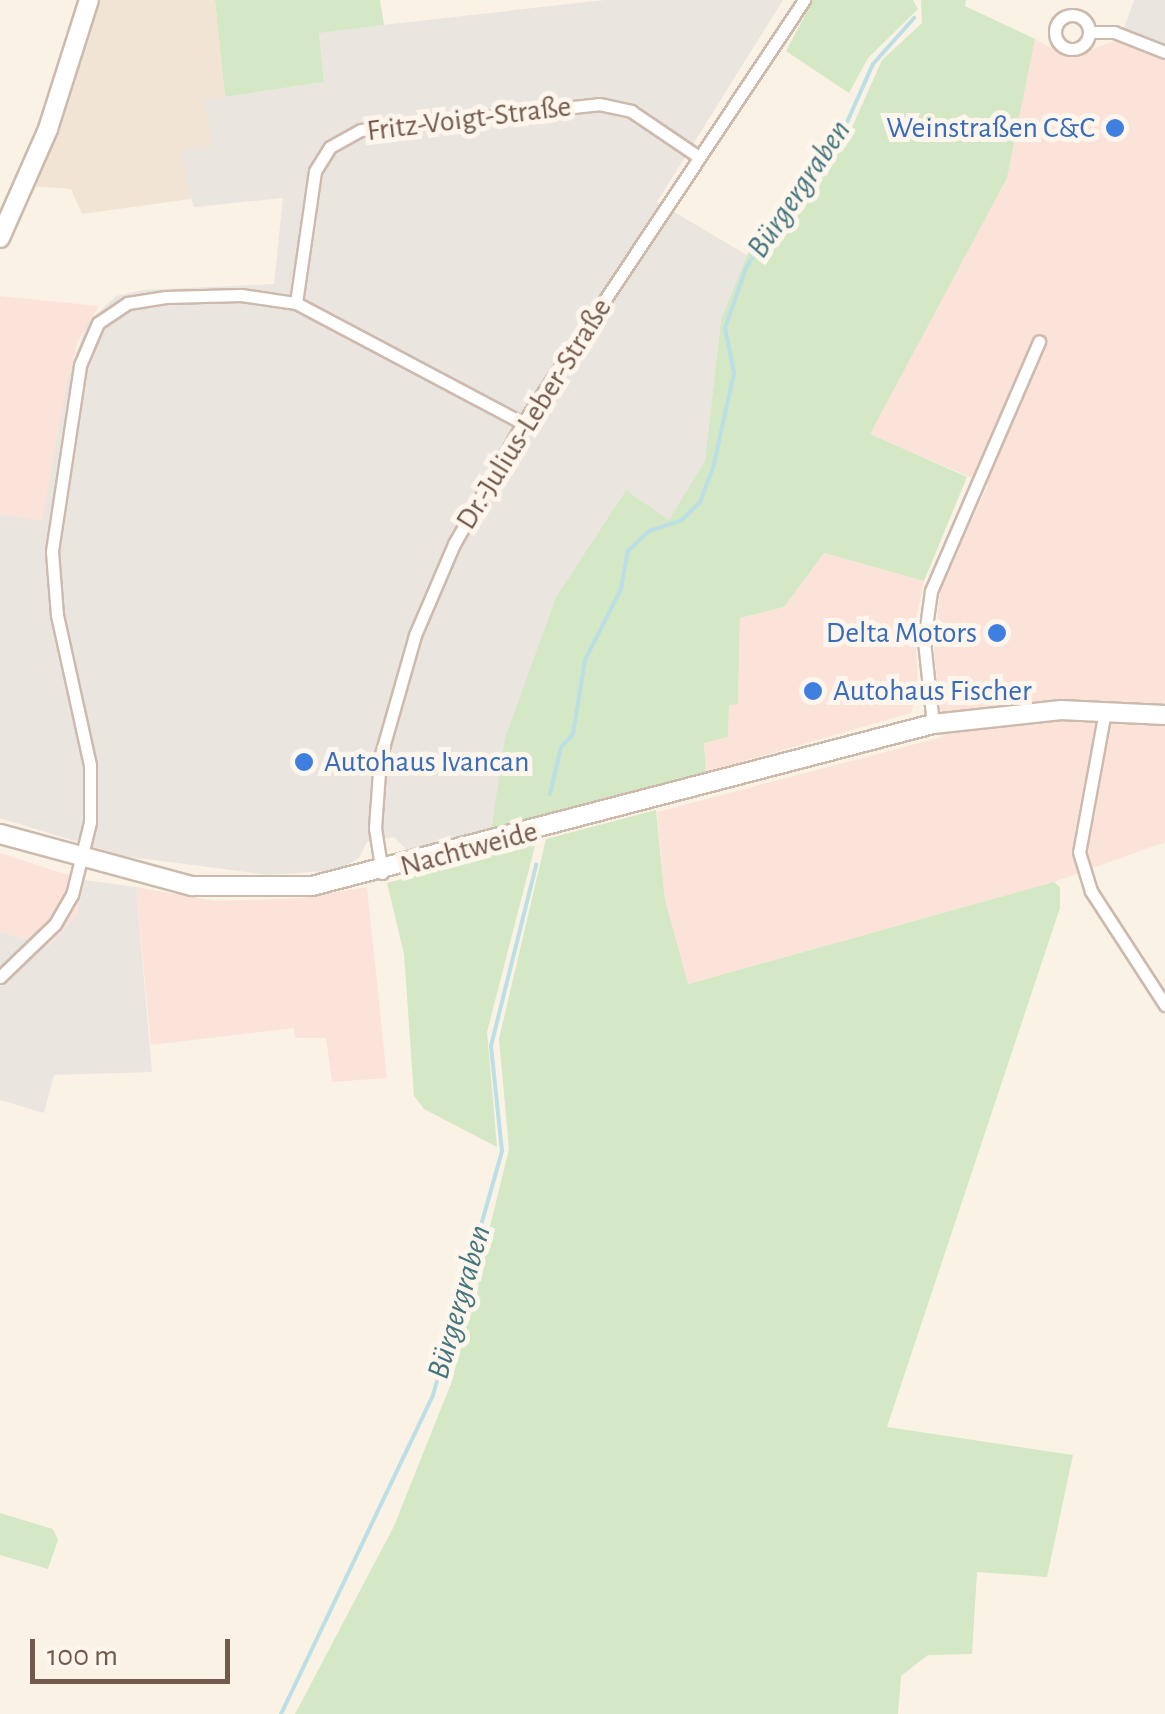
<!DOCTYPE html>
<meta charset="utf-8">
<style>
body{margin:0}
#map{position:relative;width:1165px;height:1714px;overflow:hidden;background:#fbf2e6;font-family:"Alegreya Sans",sans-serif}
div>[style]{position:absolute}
.residential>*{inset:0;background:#f2e4d5}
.commercial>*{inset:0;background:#fbe3da}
.industrial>*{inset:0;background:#ebe5e0}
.green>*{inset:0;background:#d4e8c5}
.stream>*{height:4px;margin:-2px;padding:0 2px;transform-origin:2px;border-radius:2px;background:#bbdfe4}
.roads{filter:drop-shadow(2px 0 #ccbaad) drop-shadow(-2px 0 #ccbaad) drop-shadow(0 2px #ccbaad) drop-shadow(0 -2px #ccbaad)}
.street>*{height:11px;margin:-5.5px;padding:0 5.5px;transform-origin:5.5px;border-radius:5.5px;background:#fff}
.street>.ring{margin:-5.5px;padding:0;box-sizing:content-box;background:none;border:11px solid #fff;border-radius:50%}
.secondary>*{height:18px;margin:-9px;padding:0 9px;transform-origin:9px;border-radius:9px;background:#fff}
.dots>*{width:28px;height:28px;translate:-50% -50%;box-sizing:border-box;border:5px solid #fef6ec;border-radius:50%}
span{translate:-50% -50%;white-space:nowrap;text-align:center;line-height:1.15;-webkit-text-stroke:10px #fef6ec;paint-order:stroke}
.street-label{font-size:30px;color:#73594c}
.shop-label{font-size:30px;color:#366cbe}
.right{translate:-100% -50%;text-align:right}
.left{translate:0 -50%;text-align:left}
.water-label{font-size:32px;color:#43777f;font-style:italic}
.scale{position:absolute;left:30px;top:1639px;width:200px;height:45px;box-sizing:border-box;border:5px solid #73594c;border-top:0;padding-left:12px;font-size:30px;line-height:35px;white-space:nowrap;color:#73594c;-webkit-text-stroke:8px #fef6ec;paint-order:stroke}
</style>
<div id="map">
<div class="residential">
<div style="clip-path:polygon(83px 0,215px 0,225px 97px,205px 101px,212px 147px,182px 152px,191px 199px,82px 214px,71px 189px,18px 185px)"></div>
</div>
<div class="commercial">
<div style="clip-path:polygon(1035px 39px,1070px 57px,1120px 39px,1165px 58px,1165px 842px,1054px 882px,687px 984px,665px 900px,657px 812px,942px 737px,934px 650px,940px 589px,988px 485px,869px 434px,1007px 178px)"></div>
<div style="clip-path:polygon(0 296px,99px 306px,77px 343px,42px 522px,0 514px)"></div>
<div style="clip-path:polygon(824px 553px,924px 581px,915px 624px,918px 693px,911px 713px,706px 772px,704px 743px,728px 737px,729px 704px,738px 703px,740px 618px,784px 607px)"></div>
<div style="clip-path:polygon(0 853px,84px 880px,77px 914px,49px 946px,0 932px)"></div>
<div style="clip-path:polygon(136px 887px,215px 901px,302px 898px,367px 887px,387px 1078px,332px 1082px,326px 1038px,295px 1038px,294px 1028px,151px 1045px)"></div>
</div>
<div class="industrial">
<div style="clip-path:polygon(605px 0,783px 0,657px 202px,747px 255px,721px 319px,705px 463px,669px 520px,626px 490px,556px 597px,506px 738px,491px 831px,421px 850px,406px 849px,394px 837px,367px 842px,359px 858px,338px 870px,269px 875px,123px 856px,0 818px,0 514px,42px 521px,68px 378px,87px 323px,116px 296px,143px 290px,274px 284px,283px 198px,194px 207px,191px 199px,181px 151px,212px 146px,204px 100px,324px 82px,319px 32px)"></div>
<div style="clip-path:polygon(1134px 0,1165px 0,1165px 58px,1120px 39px)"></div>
<div style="clip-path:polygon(84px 880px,136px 887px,152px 1072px,54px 1075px,44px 1113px,0 1100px,0 932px,49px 946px,77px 914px)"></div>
</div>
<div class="green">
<div style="clip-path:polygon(215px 0,380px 0,384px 25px,319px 33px,324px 82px,225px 97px)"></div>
<div style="clip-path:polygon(813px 0,913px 0,918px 9px,868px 58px,849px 93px,786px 51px)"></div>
<div style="clip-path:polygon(921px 0,966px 0,965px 6px,1035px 39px,1007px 178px,870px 434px,967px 477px,924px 581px,824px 553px,784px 607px,740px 618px,738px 704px,729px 705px,728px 737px,704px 743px,706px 772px,491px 831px,505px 738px,556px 597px,626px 490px,669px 520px,705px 461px,721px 319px,747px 255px,779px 207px,786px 212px,853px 125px,882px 60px,922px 23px)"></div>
<div style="clip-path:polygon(656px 810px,665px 900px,688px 984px,1054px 882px,1060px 887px,1060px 908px,887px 1427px,1073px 1455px,1047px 1577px,977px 1572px,972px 1654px,928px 1655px,901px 1676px,898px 1714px,295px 1714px,394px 1526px,452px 1381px,509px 1149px,499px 1039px,546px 839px)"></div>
<div style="clip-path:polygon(536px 842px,487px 1032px,497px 1147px,424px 1109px,414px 1096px,404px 954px,387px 883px)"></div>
<div style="clip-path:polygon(0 1513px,53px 1529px,58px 1540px,48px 1569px,0 1555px)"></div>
</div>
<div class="stream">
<div style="left:550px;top:794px;width:48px;rotate:-76.8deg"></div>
<div style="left:561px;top:747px;width:18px;rotate:-47deg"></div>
<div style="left:573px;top:734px;width:75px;rotate:-80.8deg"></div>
<div style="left:585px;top:660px;width:80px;rotate:-63.1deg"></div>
<div style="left:621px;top:589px;width:39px;rotate:-80deg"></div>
<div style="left:628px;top:551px;width:29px;rotate:-44deg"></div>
<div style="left:649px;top:531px;width:35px;rotate:-18deg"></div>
<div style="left:682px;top:520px;width:25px;rotate:-45deg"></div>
<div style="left:700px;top:502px;width:36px;rotate:-69deg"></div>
<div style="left:713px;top:468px;width:97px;rotate:-77.5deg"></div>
<div style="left:734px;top:373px;width:46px;rotate:-101.3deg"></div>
<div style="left:725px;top:328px;width:64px;rotate:-70.7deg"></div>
<div style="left:746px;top:268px;width:75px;rotate:-58.6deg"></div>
<div style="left:785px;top:204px;width:95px;rotate:-51.8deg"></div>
<div style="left:844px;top:129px;width:71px;rotate:-66deg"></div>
<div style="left:873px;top:64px;width:62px;rotate:-48.3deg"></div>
<div style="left:281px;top:1714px;width:353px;rotate:-64.5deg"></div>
<div style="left:433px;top:1395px;width:254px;rotate:-74.2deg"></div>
<div style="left:502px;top:1151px;width:106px;rotate:-96deg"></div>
<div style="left:491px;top:1046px;width:187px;rotate:-76deg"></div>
</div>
<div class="roads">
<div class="street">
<div class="ring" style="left:1055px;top:15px;width:23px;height:23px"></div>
<div style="left:1090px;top:32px;width:24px"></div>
<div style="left:1114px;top:32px;width:55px;rotate:21.4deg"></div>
<div style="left:296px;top:303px;width:133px;rotate:-81.8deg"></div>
<div style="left:315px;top:171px;width:28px;rotate:-58deg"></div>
<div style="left:330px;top:147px;width:35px;rotate:-29deg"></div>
<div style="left:361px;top:130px;width:239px;rotate:-6.2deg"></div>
<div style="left:599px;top:104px;width:33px;rotate:12deg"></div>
<div style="left:631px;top:111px;width:82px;rotate:34.1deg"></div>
<div style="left:1105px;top:711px;width:143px;rotate:100.4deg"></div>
<div style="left:1079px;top:852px;width:41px;rotate:72.9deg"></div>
<div style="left:1091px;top:891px;width:136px;rotate:57deg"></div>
<div style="left:933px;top:724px;width:83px;rotate:-96.2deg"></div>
<div style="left:924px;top:641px;width:50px;rotate:-82deg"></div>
<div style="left:931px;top:591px;width:272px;rotate:-66.6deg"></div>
<div style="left:382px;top:873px;width:46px;rotate:-98.8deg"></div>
<div style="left:375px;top:828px;width:70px;rotate:-85.9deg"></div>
<div style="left:380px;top:758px;width:128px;rotate:-74.1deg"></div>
<div style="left:415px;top:635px;width:99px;rotate:-66.8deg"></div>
<div style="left:454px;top:544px;width:139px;rotate:-60.3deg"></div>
<div style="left:523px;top:423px;width:508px;rotate:-56.4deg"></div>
<div style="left:0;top:977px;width:76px;rotate:-43.9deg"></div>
<div style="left:55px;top:924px;width:34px;rotate:-60deg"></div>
<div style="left:72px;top:895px;width:75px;rotate:-76.1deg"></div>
<div style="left:90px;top:822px;width:57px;rotate:-90deg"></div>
<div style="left:90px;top:765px;width:154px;rotate:-102.4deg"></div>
<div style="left:57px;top:615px;width:64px;rotate:-94.5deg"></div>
<div style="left:52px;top:551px;width:188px;rotate:-81.4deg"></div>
<div style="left:80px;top:365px;width:46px;rotate:-66.8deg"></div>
<div style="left:98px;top:323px;width:36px;rotate:-34deg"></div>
<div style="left:128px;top:303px;width:38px;rotate:-9deg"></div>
<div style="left:166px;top:297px;width:75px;rotate:-1.5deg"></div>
<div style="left:241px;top:295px;width:56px;rotate:8.3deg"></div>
<div style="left:296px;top:303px;width:257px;rotate:27.9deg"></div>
</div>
<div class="secondary">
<div style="left:0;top:238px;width:119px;rotate:-66.2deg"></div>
<div style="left:48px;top:129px;width:135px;rotate:-72.4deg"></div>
<div style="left:0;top:834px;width:199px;rotate:15.2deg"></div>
<div style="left:192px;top:886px;width:120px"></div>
<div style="left:312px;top:886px;width:642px;rotate:-14.62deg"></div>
<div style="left:933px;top:724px;width:129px;rotate:-6.2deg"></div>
<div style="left:1061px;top:710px;width:104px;rotate:2.8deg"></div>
</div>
</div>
<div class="dots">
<div style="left:1115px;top:128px;background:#3f7fe0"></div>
<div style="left:997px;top:633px;background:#3f7fe0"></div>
<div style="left:813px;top:691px;background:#3f7fe0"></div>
<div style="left:304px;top:762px;background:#3f7fe0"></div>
</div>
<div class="street-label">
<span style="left:469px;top:119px;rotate:-7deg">Fritz-Voigt-Straße</span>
<span style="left:534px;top:414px;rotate:-58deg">Dr.-Julius-Leber-Straße</span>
<span style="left:469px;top:849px;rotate:-15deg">Nachtweide</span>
</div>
<div class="shop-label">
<span class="right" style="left:1095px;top:128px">Weinstraßen C&amp;C</span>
<span class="right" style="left:977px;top:633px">Delta Motors</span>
<span class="left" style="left:833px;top:691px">Autohaus Fischer</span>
<span class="left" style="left:324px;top:762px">Autohaus Ivancan</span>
</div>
<div class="water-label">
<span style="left:799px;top:189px;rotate:-56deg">Bürgergraben</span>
<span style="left:459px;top:1302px;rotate:-74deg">Bürgergraben</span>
</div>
<div class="scale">100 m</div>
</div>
